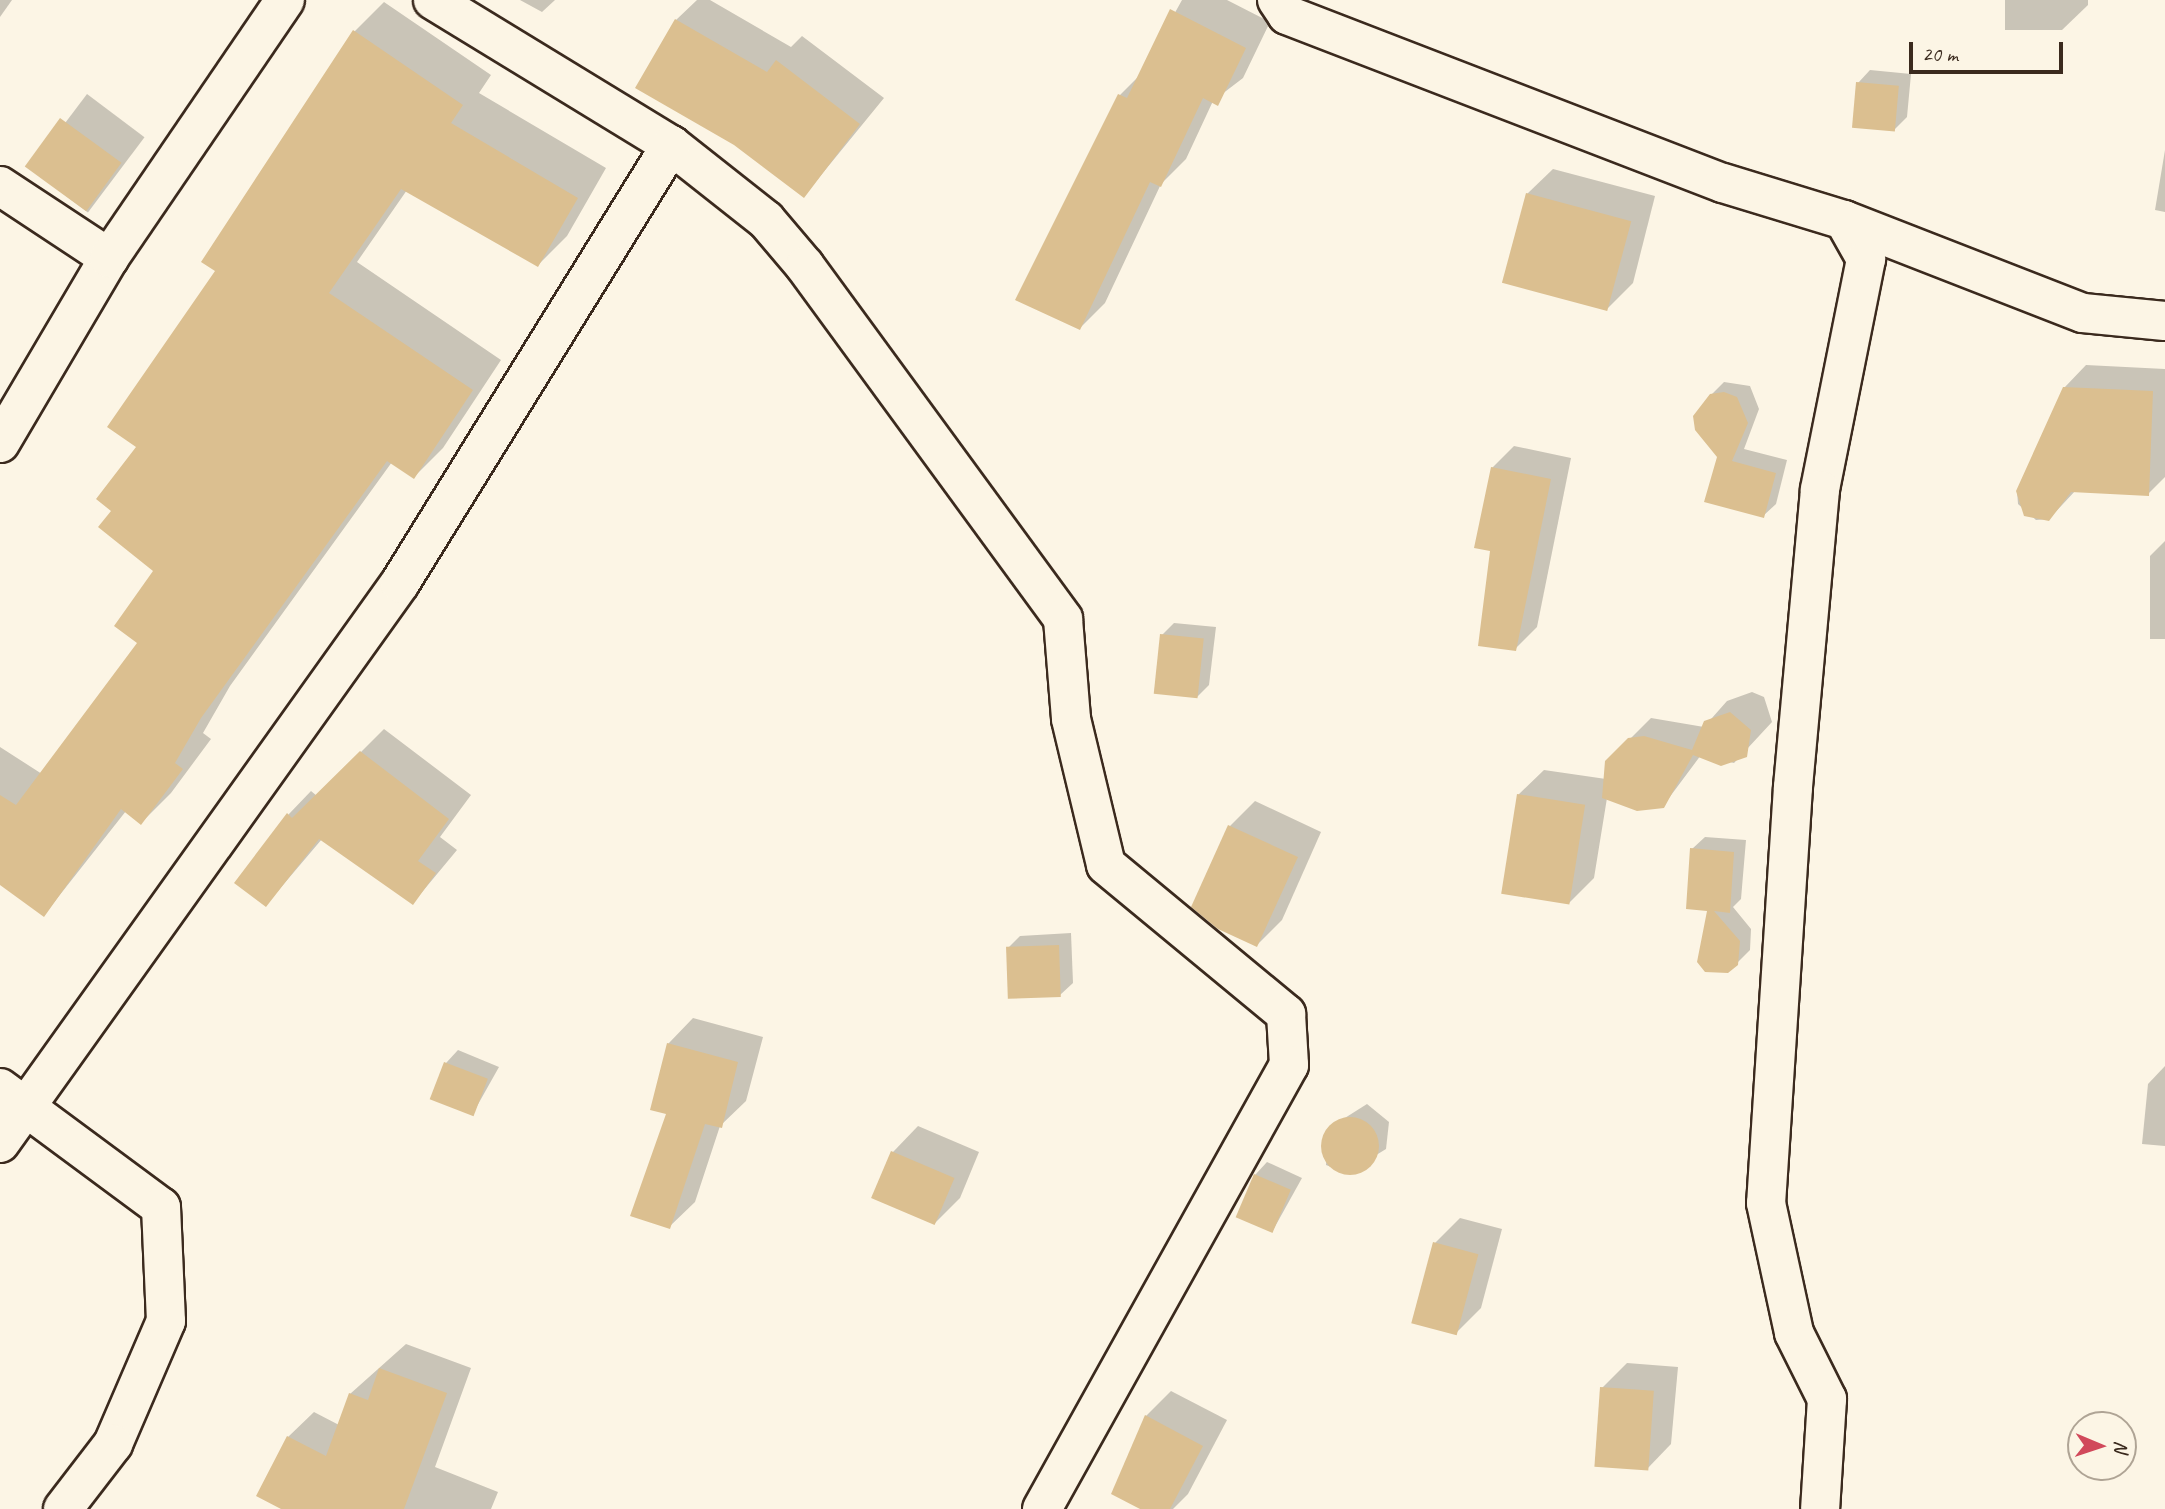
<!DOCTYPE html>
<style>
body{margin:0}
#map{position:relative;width:2165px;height:1509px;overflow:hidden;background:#fcf5e5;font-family:Caveat,sans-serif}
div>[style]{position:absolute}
.shadow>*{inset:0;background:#0003;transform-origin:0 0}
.building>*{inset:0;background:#dbbf90;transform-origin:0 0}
.round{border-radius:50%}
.roads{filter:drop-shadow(2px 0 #3b2a1e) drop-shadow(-2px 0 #3b2a1e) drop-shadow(0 2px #3b2a1e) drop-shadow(0 -2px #3b2a1e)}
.minor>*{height:38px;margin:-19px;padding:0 19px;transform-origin:19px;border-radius:19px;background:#fcf5e5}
span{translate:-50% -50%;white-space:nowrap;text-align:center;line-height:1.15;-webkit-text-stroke:7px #fcf5e5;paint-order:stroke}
.north{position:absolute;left:2067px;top:1411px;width:70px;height:70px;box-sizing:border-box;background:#fcf5e5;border:2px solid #afa495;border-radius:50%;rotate:92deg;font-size:19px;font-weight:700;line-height:28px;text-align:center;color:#3b2a1e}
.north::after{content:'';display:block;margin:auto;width:24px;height:32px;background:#d1495b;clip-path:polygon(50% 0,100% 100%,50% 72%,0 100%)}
.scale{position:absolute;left:1909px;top:42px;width:154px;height:32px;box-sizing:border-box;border:4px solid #3b2a1e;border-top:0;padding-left:9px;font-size:21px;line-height:24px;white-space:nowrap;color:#3b2a1e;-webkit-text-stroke:5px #fcf5e5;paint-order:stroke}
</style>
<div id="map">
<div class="shadow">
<div style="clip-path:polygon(0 0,12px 0,0 17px)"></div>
<div style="clip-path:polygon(520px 0,555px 0,542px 12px)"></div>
<div style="clip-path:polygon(697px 0,710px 0,791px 47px,802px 36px,884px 98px,804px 196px,676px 20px)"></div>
<div style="clip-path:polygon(1182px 0,1227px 0,1270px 22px,1243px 78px,1213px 101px,1186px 159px,1161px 184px,1105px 303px,1080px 328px,1120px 95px,1141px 74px)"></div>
<div style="clip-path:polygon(2005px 0,2088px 0,2088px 5px,2062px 30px,2005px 30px)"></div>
<div style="clip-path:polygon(384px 2px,491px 75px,479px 93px,606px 168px,567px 236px,538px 265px,407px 190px,357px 262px,501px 360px,443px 448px,414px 477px,392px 462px,230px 686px,203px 733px,211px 739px,171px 793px,141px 823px,126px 811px,44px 915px,0 883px,0 747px,42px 774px,139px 643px,155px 570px,113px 511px,217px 271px,354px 32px)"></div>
<div style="clip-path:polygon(1870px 70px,1911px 74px,1907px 117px,1894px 130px,1858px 83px)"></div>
<div style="left:87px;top:94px;width:72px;height:94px;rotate:37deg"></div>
<div style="clip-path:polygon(2165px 150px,2165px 212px,2155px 210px)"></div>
<div style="clip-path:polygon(1553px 169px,1655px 196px,1633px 283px,1608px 308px,1527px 194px)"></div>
<div style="clip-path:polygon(2086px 365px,2165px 369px,2165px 477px,2148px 494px,2076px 490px,2049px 519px,2036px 520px,2018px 504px,2017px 491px,2064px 388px)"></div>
<div style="clip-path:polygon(1724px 382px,1750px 386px,1759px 409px,1744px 449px,1787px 460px,1776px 504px,1763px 516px,1719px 457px,1711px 395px)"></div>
<div style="clip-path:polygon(1514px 446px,1571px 458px,1537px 627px,1515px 649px,1492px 550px,1492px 468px)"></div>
<div style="clip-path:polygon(2165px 541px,2165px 639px,2150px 639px,2150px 556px)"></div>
<div style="clip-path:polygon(1174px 623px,1216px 627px,1209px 685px,1196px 698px,1162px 635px)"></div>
<div style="clip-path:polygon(1752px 692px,1764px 697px,1772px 722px,1734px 763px,1701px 755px,1663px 806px,1607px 798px,1594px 878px,1569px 903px,1518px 795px,1544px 770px,1606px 779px,1607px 762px,1651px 718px,1704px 727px,1727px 701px)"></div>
<div style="clip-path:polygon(384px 729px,471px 795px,440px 837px,457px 850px,413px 903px,322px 839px,266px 905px,288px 815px,311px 791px,317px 796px)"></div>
<div style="clip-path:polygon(1255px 801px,1321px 832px,1282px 920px,1257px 945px,1230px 826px)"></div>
<div style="clip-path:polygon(1705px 837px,1746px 840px,1741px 899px,1733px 907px,1751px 929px,1750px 950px,1728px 972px,1692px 849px)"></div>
<div style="clip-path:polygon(1071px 933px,1073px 983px,1060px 995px,1008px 948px,1020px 936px)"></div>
<div style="clip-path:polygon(693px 1018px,763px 1037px,746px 1101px,720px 1126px,695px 1202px,669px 1227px,668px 1044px)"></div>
<div style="clip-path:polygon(458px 1050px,499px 1067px,472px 1115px,446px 1063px)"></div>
<div style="clip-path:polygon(2165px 1066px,2165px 1146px,2142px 1144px,2148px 1084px)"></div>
<div style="clip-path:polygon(1367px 1104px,1389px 1122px,1386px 1149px,1347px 1173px,1326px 1165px,1329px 1128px)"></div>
<div style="clip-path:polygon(918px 1126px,979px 1152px,960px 1198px,935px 1223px,874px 1197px,893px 1152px)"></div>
<div style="clip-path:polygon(1267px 1162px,1302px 1178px,1272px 1232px,1255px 1175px)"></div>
<div style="clip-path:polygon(1460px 1218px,1502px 1229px,1481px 1308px,1456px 1333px,1435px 1243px)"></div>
<div style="clip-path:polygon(406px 1344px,471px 1368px,435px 1467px,498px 1492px,491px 1509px,285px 1509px,288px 1437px,314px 1412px,339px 1425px,350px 1394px)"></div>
<div style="clip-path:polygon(1627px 1363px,1678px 1367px,1671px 1444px,1646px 1470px,1602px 1388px)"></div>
<div style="clip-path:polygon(1171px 1391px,1227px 1420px,1188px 1494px,1173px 1509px,1144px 1509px,1146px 1416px)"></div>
</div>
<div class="building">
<div style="clip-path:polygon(1170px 9px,1246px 48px,1218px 106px,1203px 98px,1161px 187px,1150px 182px,1080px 330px,1015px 300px,1118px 94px,1127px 98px)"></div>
<div style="clip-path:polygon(675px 19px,767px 72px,776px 60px,860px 124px,804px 198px,734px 145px,635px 88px)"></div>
<div style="clip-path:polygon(353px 30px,463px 105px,451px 123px,578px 198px,538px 267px,401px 189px,329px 293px,473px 390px,414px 479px,387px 461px,201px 718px,175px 763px,183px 769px,141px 825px,121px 809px,44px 917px,0 885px,0 795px,16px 805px,137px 643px,114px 626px,153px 571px,98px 527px,111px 511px,96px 499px,136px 447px,107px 427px,215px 271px,201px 262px)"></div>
<div style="left:1856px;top:82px;width:43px;height:46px;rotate:5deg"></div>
<div style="left:60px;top:118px;width:76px;height:60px;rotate:36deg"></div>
<div style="left:1526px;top:193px;width:109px;height:93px;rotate:15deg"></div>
<div style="clip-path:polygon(2063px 387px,2153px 391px,2149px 496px,2071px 492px,2049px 521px,2024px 516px,2016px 491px)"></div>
<div style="clip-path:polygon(1724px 392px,1737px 397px,1748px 423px,1732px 461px,1776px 473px,1764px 518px,1704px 502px,1717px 457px,1695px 430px,1693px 416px,1710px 394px)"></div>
<div style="clip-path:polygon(1491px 467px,1551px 479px,1516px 651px,1478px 646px,1490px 551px,1474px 548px)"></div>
<div style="left:1160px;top:634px;width:44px;height:60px;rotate:6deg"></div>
<div style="clip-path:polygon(1730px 712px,1751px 730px,1747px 757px,1721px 766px,1693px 755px,1664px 808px,1637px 811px,1602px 798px,1605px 761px,1628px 738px,1644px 736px,1692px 750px,1704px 721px)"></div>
<div style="clip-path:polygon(360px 751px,449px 819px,418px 861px,436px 873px,413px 905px,319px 839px,266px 907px,234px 883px,287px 813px,292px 818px)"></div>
<div style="left:1517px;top:794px;width:69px;height:101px;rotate:9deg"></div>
<div style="clip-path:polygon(1228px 825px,1298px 857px,1257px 947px,1218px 929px,1191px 907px)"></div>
<div style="clip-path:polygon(1690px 848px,1734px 852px,1730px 913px,1714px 911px,1740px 941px,1738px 965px,1728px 973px,1705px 972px,1697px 962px,1707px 911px,1686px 909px)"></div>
<div style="left:1059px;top:945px;width:52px;height:53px;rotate:88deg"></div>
<div style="clip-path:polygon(667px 1043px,738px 1062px,722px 1128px,705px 1124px,670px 1229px,630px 1216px,666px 1114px,650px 1110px)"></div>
<div style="left:444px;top:1062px;width:47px;height:40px;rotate:21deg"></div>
<div class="round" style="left:1321px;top:1117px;width:58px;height:58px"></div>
<div style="left:891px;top:1151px;width:69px;height:51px;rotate:23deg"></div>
<div style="left:1254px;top:1174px;width:40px;height:47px;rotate:23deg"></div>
<div style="left:1433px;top:1242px;width:47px;height:84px;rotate:15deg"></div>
<div style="clip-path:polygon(379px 1368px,447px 1393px,404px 1509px,281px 1509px,256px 1496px,287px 1436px,326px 1456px,349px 1393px,368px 1400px)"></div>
<div style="left:1600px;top:1387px;width:54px;height:80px;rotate:4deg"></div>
<div style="clip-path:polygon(1145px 1415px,1203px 1446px,1170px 1509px,1140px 1509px,1111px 1494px)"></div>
</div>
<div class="roads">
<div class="minor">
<div style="left:433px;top:0;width:279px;rotate:31.4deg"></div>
<div style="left:671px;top:145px;width:121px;rotate:38.3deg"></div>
<div style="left:766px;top:220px;width:60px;rotate:49.7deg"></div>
<div style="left:805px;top:266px;width:437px;rotate:53.8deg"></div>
<div style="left:1063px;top:619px;width:100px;rotate:85.4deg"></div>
<div style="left:1071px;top:719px;width:150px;rotate:76.5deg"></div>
<div style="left:1106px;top:865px;width:234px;rotate:39.6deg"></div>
<div style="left:1286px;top:1014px;width:51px;rotate:86.6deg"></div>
<div style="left:1289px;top:1065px;width:508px;rotate:119.09deg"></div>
<div style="left:1277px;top:0;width:18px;rotate:56deg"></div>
<div style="left:1287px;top:15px;width:467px;rotate:21.1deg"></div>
<div style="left:1723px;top:183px;width:127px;rotate:17deg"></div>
<div style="left:1844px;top:220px;width:45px;rotate:60.6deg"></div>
<div style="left:1866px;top:259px;width:236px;rotate:101.3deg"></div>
<div style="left:1820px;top:490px;width:298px;rotate:95.2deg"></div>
<div style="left:1793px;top:787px;width:417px;rotate:93.7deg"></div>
<div style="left:1766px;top:1203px;width:133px;rotate:77.8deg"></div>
<div style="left:1794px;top:1333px;width:74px;rotate:63.4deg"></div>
<div style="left:1827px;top:1399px;width:110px;rotate:93.6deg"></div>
<div style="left:0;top:186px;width:131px;rotate:33.4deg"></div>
<div style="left:1844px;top:220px;width:256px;rotate:21.3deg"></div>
<div style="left:2083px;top:313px;width:82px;rotate:5.6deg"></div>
<div style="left:0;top:443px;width:215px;rotate:-59.5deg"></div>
<div style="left:109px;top:258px;width:312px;rotate:-55.7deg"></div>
<div style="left:0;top:1088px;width:200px;rotate:36.5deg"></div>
<div style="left:161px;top:1207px;width:114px;rotate:87.5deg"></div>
<div style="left:166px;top:1321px;width:134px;rotate:113.3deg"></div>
<div style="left:113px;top:1444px;width:82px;rotate:127.6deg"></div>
<div style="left:0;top:1143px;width:688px;rotate:-54.46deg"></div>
<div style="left:400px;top:583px;width:515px;rotate:-58.25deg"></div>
</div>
</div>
<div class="north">N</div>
<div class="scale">20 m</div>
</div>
